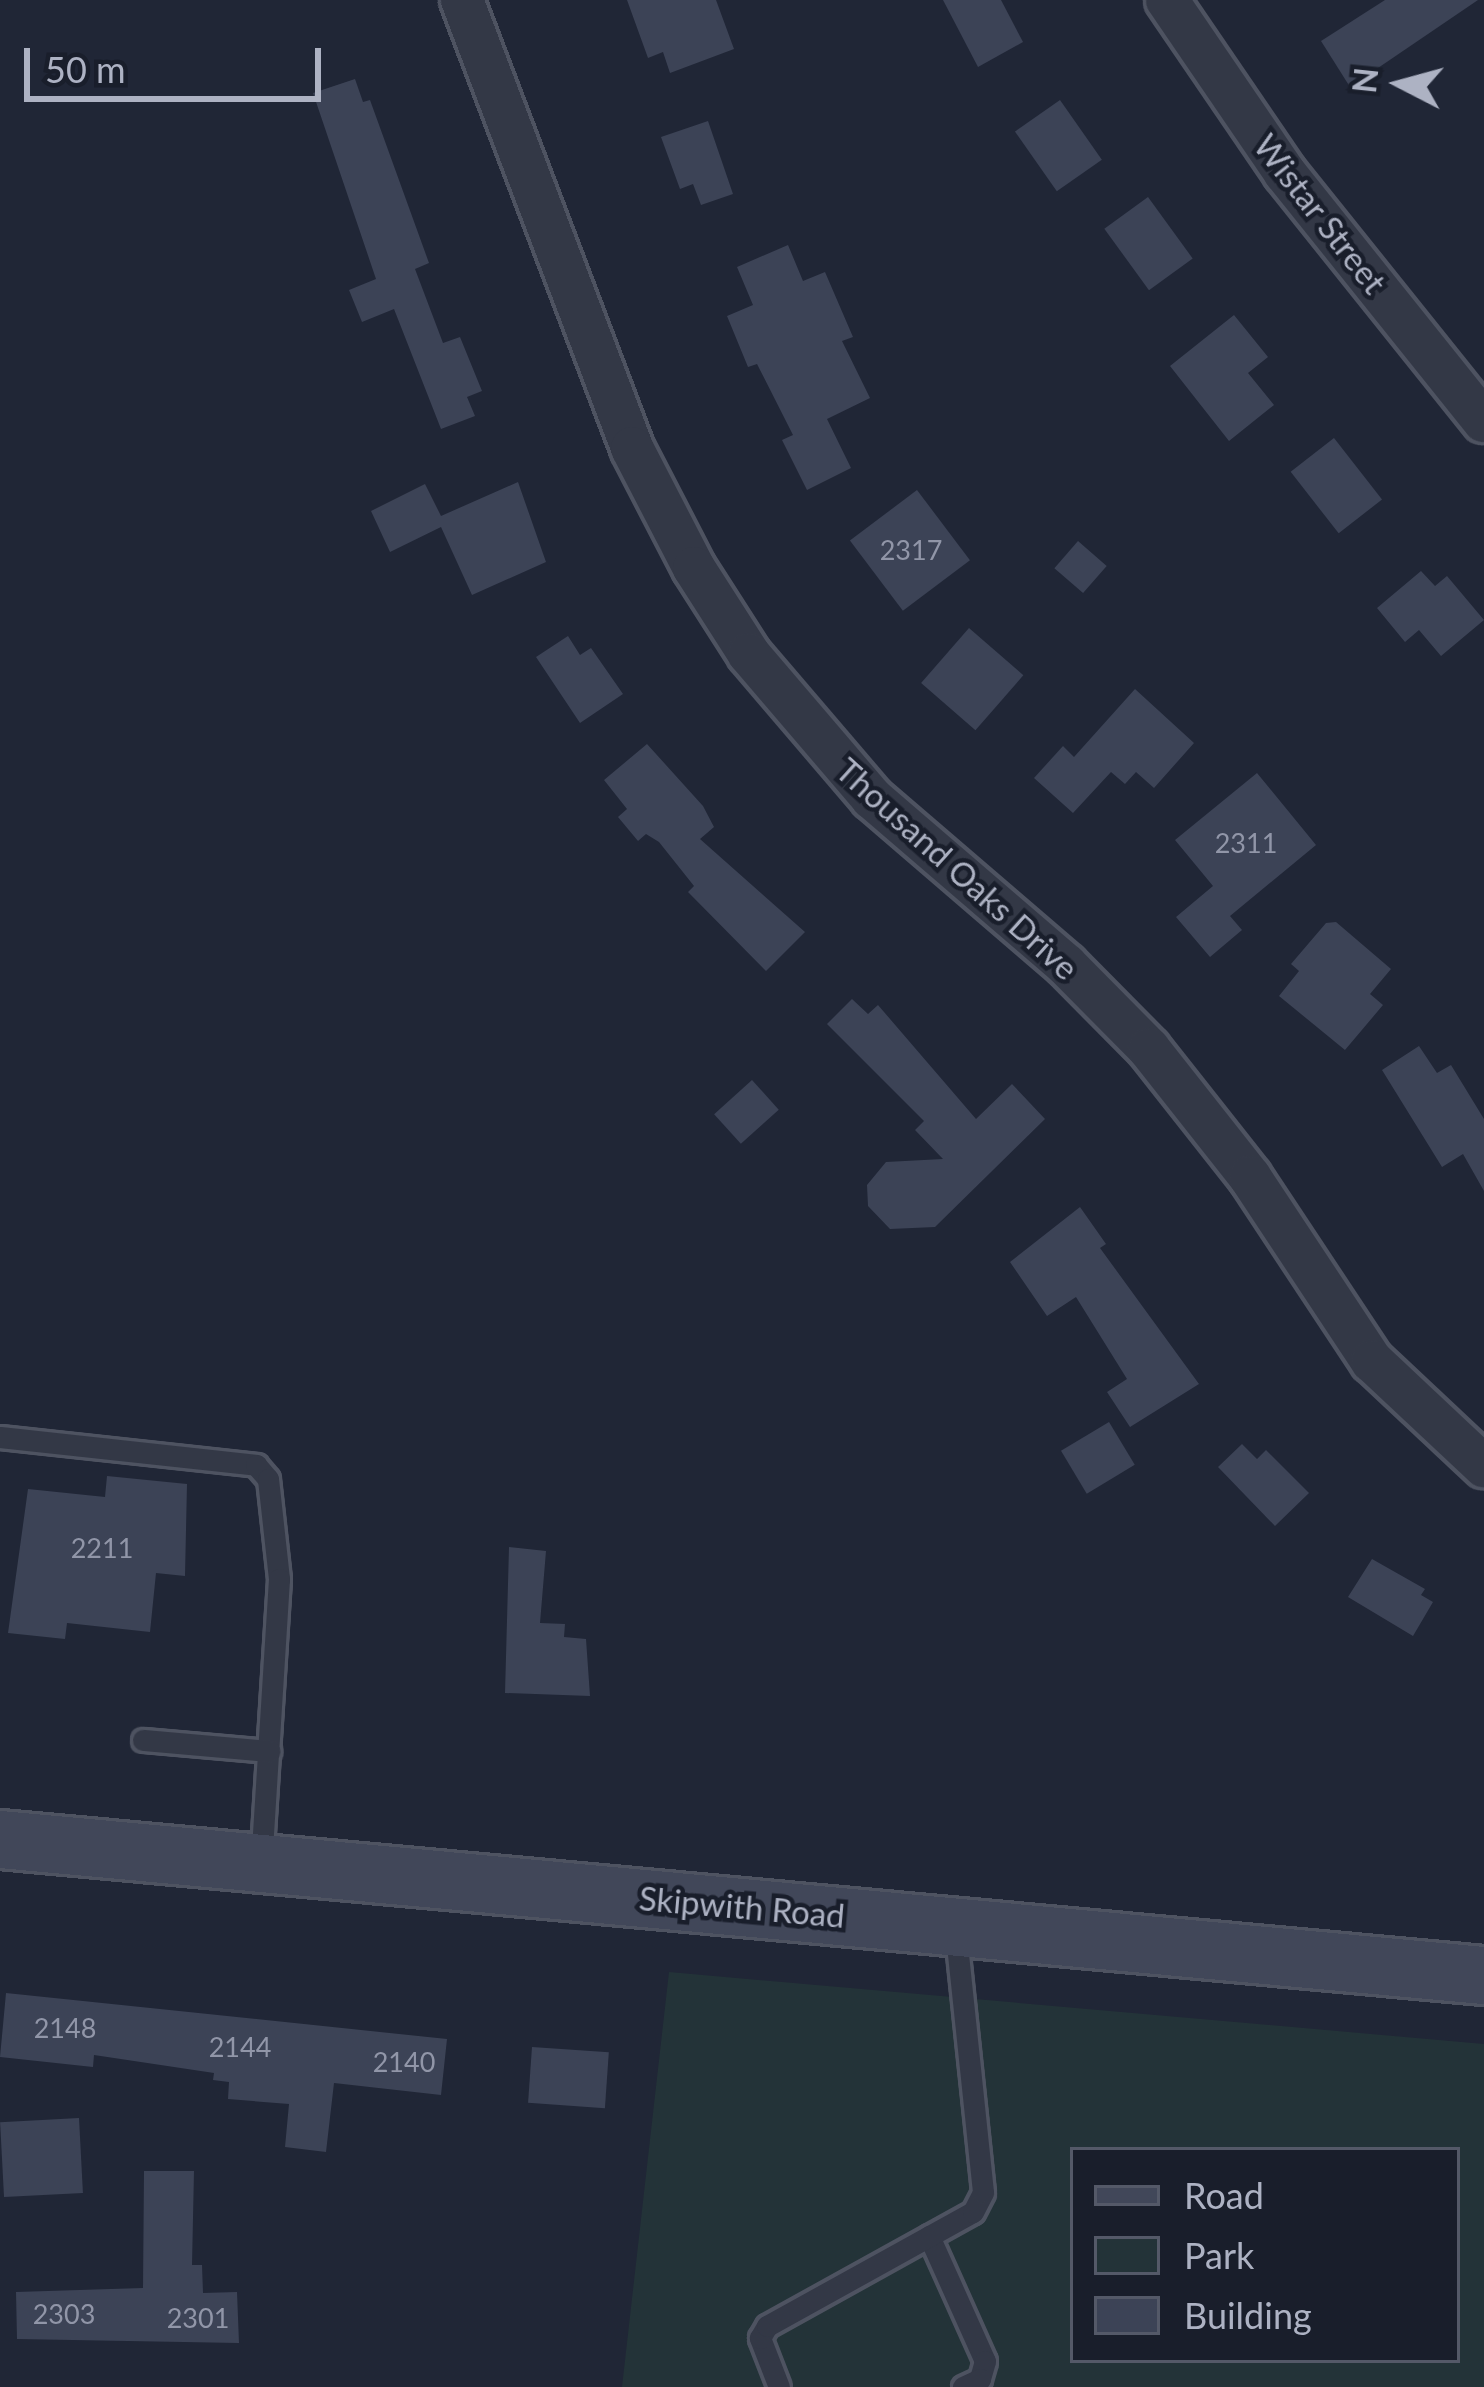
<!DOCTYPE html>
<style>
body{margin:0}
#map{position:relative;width:1484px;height:2387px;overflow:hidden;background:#202636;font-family:Lato,sans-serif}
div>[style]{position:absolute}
.green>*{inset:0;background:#233338}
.building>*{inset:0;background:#3c4356;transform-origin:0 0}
.roads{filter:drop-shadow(3px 0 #4e5361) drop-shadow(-3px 0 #4e5361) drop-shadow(0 3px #4e5361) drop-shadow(0 -3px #4e5361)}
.service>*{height:21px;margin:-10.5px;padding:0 10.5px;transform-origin:10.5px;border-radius:10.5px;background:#333846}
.minor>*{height:42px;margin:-21px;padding:0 21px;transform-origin:21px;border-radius:21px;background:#333846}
.secondary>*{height:57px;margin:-28.5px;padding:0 28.5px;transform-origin:28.5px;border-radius:28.5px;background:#414759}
span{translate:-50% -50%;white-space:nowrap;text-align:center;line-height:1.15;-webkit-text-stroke:9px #191e2b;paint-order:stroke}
.number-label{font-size:27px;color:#9196a8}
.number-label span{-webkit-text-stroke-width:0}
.street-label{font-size:33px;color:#adb2c3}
.legend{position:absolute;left:1070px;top:2147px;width:390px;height:216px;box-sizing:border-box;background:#191e2b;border:3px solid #545968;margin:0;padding:15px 21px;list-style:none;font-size:36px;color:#adb2c3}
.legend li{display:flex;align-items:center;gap:24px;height:60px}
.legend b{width:60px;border:3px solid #545968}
.north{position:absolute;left:1340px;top:24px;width:120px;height:120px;-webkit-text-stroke:9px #191e2b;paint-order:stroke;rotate:276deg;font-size:33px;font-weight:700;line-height:48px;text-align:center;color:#adb2c3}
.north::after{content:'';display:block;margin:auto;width:42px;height:54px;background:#adb2c3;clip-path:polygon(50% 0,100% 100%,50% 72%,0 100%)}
.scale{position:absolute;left:24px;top:48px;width:297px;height:54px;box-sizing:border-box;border:6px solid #adb2c3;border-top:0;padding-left:15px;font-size:36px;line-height:42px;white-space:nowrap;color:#adb2c3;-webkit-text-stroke:9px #191e2b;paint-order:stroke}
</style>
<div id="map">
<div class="green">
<div style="clip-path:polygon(evenodd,669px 1972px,1484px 2044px,1484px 2387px,622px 2387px,669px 1972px,1073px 2150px,1457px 2150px,1457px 2360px,1073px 2360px,1073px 2150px)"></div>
</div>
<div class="building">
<div style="clip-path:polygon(627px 0,716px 0,734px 49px,670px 73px,663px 52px,648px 58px)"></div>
<div style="clip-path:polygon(943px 0,1001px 0,1023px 42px,978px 67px)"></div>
<div style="clip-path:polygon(1385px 0,1478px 0,1350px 87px,1321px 41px)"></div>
<div style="clip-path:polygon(355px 79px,363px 102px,370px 100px,429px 263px,415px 269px,443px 343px,460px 337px,482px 391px,467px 397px,475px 416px,441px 429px,394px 309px,362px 322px,349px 290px,376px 279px,313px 93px)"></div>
<div style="left:1060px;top:100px;width:73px;height:55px;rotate:55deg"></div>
<div style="clip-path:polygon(708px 121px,733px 194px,701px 205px,693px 184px,680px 189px,661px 137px)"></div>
<div style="left:1148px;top:197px;width:76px;height:54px;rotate:54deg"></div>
<div style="clip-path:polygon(788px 245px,803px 281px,825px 272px,853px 337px,842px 341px,870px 398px,827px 419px,851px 468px,807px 490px,782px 440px,793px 435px,757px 364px,748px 367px,727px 316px,753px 305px,737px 267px)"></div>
<div style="clip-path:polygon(1234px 315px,1268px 357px,1248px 373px,1274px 405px,1229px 441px,1170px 366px)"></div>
<div style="left:1334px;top:438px;width:78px;height:55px;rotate:52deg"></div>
<div style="clip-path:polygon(518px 482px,546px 562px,472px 595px,441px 527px,390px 552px,371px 511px,425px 484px,441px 516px)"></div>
<div style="left:917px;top:490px;width:88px;height:84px;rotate:53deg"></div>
<div style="left:1078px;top:541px;width:38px;height:36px;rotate:41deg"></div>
<div style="clip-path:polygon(1421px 571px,1435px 586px,1447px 576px,1484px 620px,1441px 656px,1419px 630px,1405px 642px,1377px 608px)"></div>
<div style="left:969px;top:628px;width:72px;height:73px;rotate:41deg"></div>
<div style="clip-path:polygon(568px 636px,580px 655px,591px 648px,623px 694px,580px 723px,536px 657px)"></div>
<div style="clip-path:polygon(1135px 689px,1194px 743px,1154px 788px,1136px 772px,1125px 784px,1111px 772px,1073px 813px,1034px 778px,1063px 746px,1074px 757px)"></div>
<div style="clip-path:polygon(647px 744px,703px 806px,714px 827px,700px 839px,805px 932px,766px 971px,688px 892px,694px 886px,659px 842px,646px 834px,638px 841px,618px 817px,627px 809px,604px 780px)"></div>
<div style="clip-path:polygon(1257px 773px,1316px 845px,1230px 916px,1242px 930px,1210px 957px,1176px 917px,1213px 886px,1175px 840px)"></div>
<div style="clip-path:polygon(1336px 922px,1391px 969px,1370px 994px,1383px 1005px,1345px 1050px,1279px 996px,1299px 971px,1291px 964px,1326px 923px)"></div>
<div style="clip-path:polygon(852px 999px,868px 1014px,878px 1005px,976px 1119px,1012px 1084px,1045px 1119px,935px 1227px,890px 1229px,868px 1206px,867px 1185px,886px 1162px,943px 1159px,915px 1130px,924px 1121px,827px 1024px)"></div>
<div style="clip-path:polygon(1419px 1046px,1437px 1073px,1451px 1065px,1484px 1119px,1484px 1191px,1463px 1154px,1442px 1167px,1382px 1070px)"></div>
<div style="left:752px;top:1080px;width:40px;height:51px;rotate:48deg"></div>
<div style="clip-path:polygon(1080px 1207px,1106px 1244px,1100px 1248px,1199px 1384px,1130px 1427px,1107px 1392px,1127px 1379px,1076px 1297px,1047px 1316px,1010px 1262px)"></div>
<div style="left:1109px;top:1422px;width:50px;height:56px;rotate:59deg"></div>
<div style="clip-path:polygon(1242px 1444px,1257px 1459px,1266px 1450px,1309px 1493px,1275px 1526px,1218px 1467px)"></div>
<div style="clip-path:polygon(107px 1476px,187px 1484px,185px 1576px,156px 1573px,150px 1632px,67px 1623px,65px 1639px,8px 1633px,28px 1489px,105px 1497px)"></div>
<div style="clip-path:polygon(509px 1547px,546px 1551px,540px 1623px,565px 1624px,564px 1637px,586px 1639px,590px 1696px,505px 1693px)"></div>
<div style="clip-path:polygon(1372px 1559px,1425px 1589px,1421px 1595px,1433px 1602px,1413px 1636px,1348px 1597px)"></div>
<div style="clip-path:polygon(6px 1993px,447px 2039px,441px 2095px,334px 2083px,326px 2152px,285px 2147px,289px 2104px,228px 2099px,229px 2082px,213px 2080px,214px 2073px,94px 2055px,93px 2067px,0 2057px)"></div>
<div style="left:532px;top:2047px;width:77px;height:56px;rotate:4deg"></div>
<div style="left:79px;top:2118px;width:75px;height:79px;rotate:87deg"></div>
<div style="clip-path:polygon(144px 2171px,194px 2171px,192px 2265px,202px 2265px,203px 2293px,237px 2292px,239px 2343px,17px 2339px,16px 2292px,143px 2288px)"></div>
</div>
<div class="roads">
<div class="service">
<div style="left:0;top:1437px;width:258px;rotate:6.2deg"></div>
<div style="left:256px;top:1465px;width:18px;rotate:49deg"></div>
<div style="left:268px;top:1479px;width:101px;rotate:83.7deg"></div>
<div style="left:279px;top:1579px;width:284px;rotate:93.6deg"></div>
<div style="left:143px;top:1740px;width:127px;rotate:5deg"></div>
<div style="left:929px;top:2236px;width:137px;rotate:65.9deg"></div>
<div style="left:985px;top:2361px;width:19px;rotate:106deg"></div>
<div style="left:980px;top:2379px;width:19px;rotate:155deg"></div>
<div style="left:779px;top:2387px;width:53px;rotate:-111.2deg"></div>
<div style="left:760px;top:2338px;width:14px;rotate:-60deg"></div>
<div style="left:767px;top:2326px;width:235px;rotate:-29deg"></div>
<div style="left:973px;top:2212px;width:22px;rotate:-63deg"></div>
<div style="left:983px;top:2192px;width:266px;rotate:-96deg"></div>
</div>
<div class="minor">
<div style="left:462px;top:0;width:479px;rotate:69.2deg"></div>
<div style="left:632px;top:448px;width:135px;rotate:62.7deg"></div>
<div style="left:694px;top:568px;width:102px;rotate:57.4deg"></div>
<div style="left:749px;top:654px;width:189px;rotate:49.5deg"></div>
<div style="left:872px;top:798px;width:256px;rotate:40.7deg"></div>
<div style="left:1066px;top:965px;width:118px;rotate:45.3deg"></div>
<div style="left:1149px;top:1049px;width:163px;rotate:51.7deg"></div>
<div style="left:1250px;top:1177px;width:221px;rotate:56.5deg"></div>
<div style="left:1372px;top:1361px;width:154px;rotate:43.2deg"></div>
<div style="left:1167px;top:0;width:209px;rotate:55.7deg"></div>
<div style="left:1285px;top:173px;width:318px;rotate:51.3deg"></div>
</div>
<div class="secondary">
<div style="left:0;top:1839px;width:1490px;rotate:5.24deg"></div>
</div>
</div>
<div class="number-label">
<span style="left:911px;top:550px">2317</span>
<span style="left:1246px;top:843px">2311</span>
<span style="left:102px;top:1548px">2211</span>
<span style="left:65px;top:2028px">2148</span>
<span style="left:240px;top:2047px">2144</span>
<span style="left:404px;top:2062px">2140</span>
<span style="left:64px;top:2314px">2303</span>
<span style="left:198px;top:2318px">2301</span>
</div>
<div class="street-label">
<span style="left:1320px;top:214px;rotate:52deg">Wistar Street</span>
<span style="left:957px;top:869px;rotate:42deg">Thousand Oaks Drive</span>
<span style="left:742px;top:1907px;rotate:5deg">Skipwith Road</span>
</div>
<ul class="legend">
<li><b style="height:15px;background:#414759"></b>Road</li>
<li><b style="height:33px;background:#233338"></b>Park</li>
<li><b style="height:33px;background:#3c4356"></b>Building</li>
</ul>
<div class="north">N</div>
<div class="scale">50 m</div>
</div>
